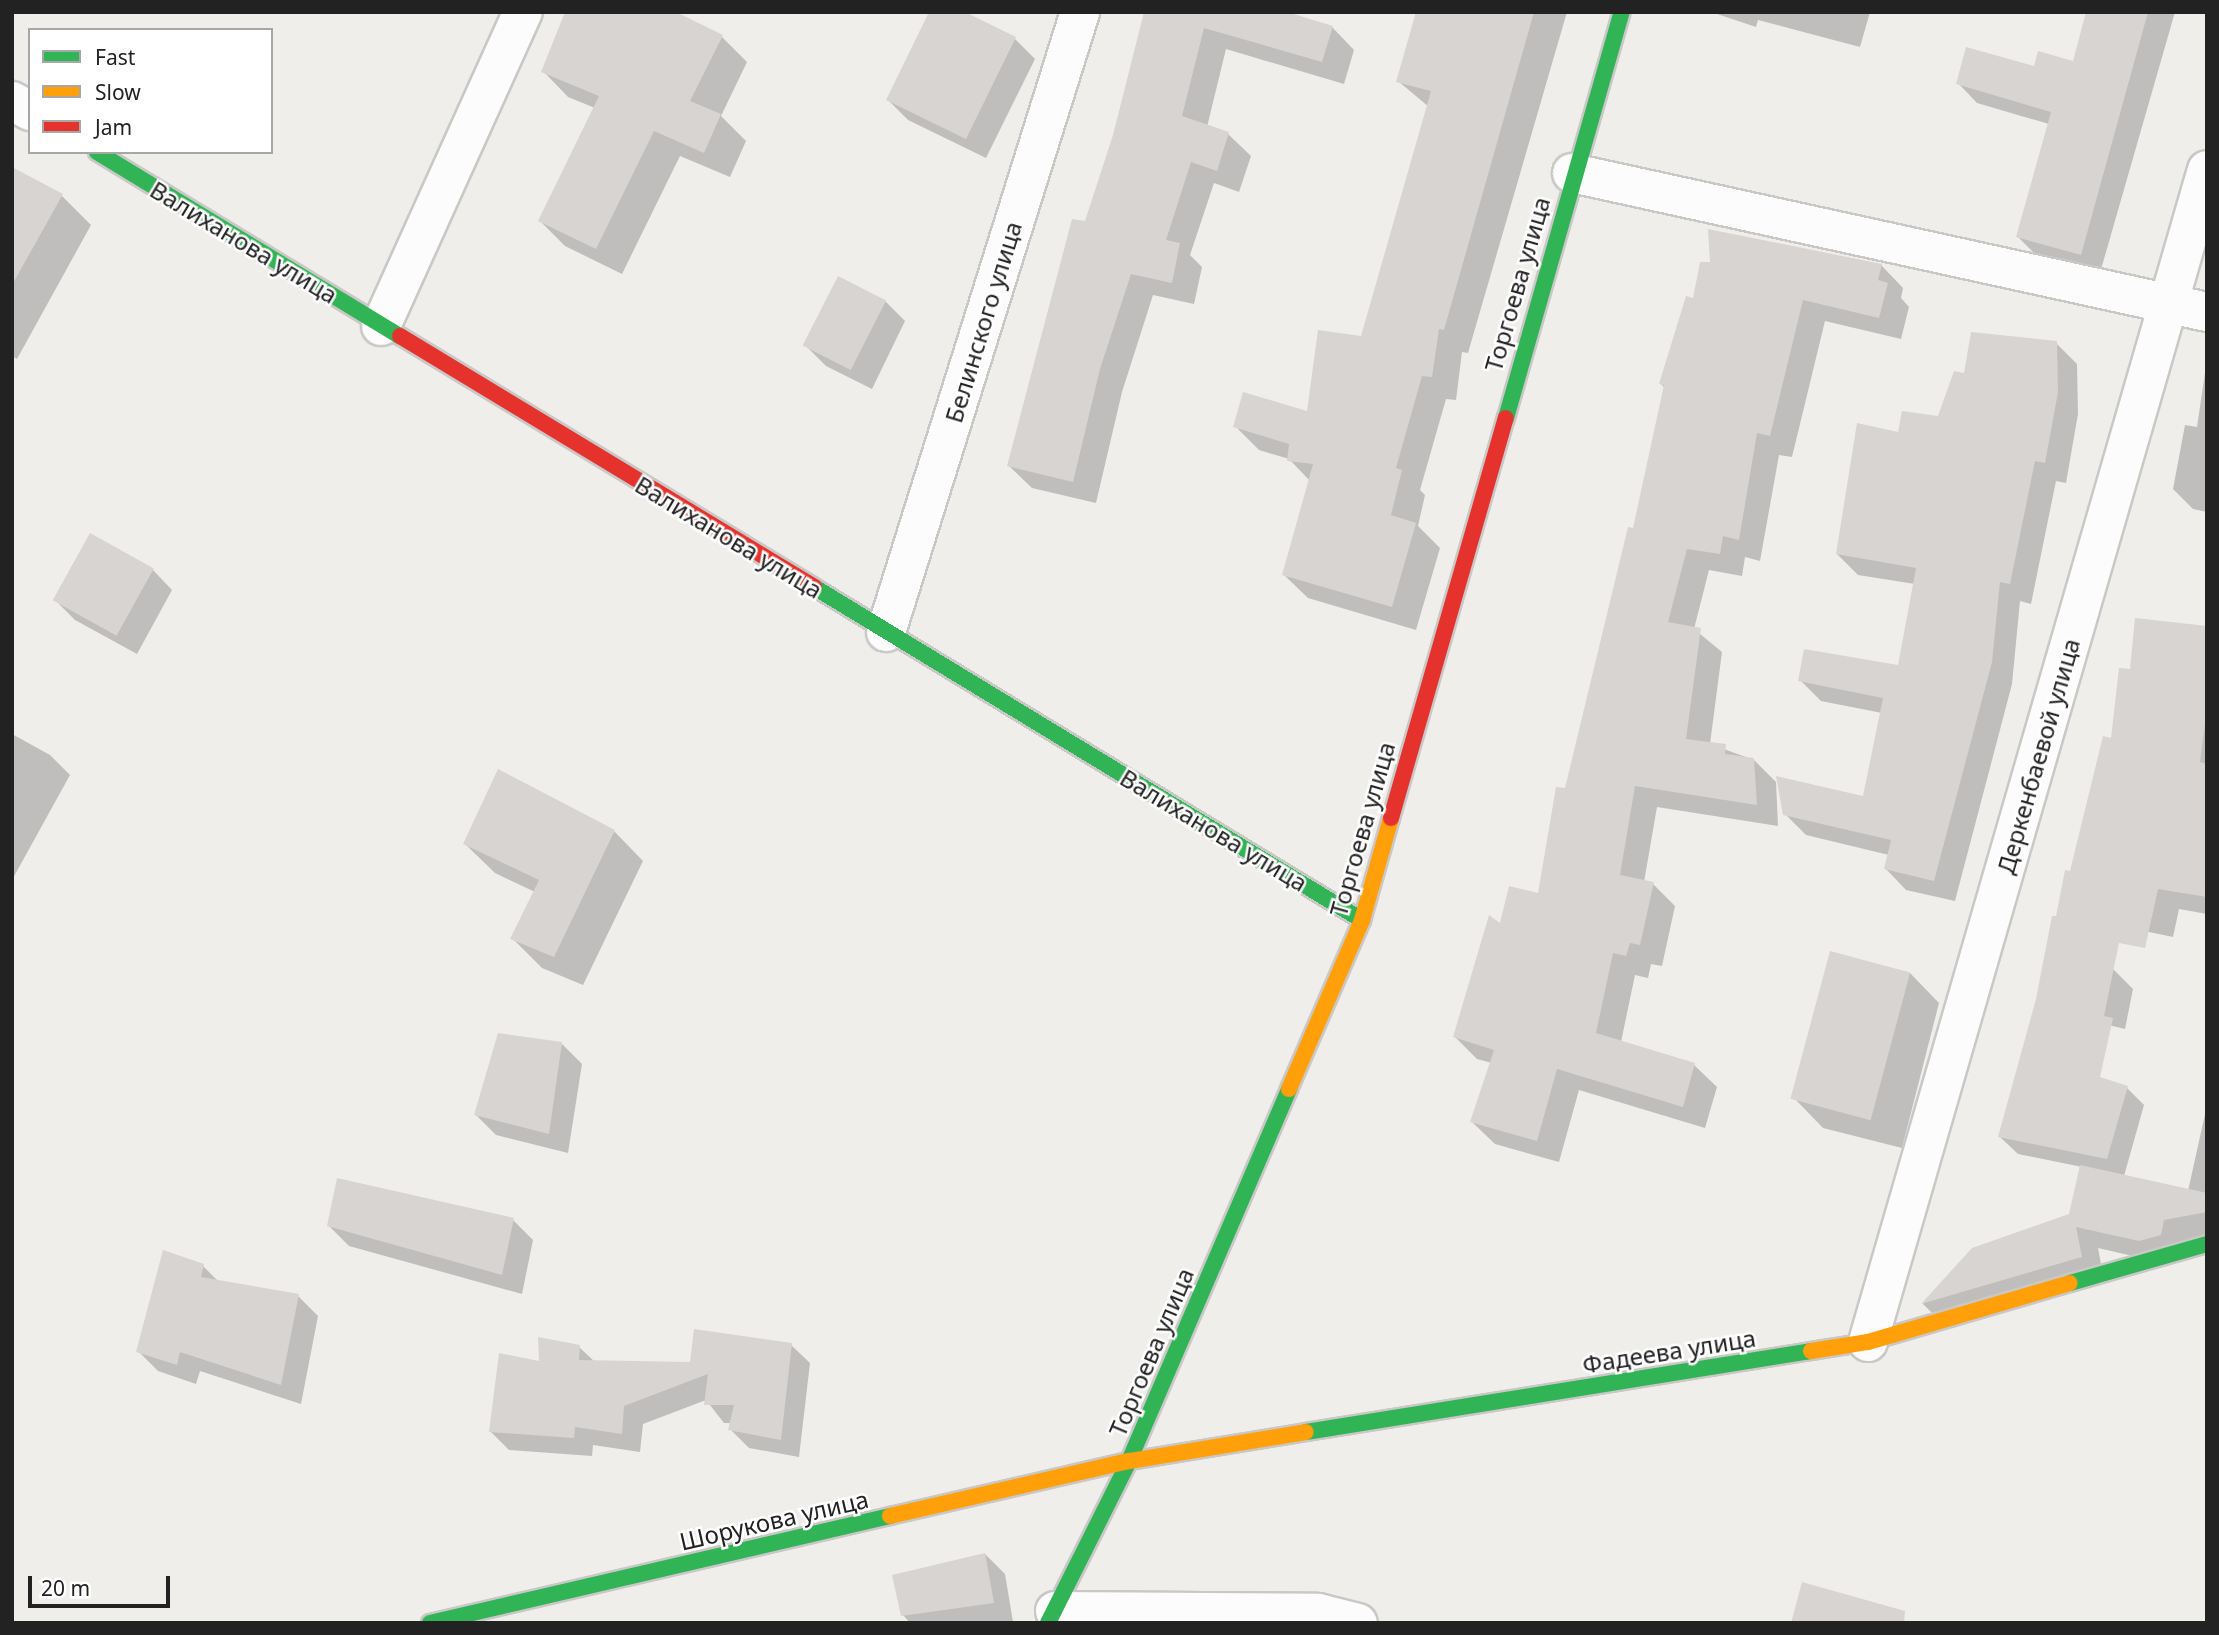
<!DOCTYPE html>
<meta charset="utf-8">
<style>
body{margin:0}
#map{position:relative;width:2219px;height:1635px;overflow:hidden;background:#f0eeeb;font-family:"Noto Sans",sans-serif}
div>[style]{position:absolute}
.shadow>*{inset:0;background:#0003}
.building>*{inset:0;background:#d7d4d2;transform-origin:0 0}
.roads{filter:drop-shadow(2px 0 #c9c8c7) drop-shadow(-2px 0 #c9c8c7) drop-shadow(0 2px #c9c8c7) drop-shadow(0 -2px #c9c8c7)}
.street>*{height:38px;margin:-19px;padding:0 19px;transform-origin:19px;border-radius:19px;background:#fdfcfc}
.fast>*{height:16px;margin:-8px;padding:0 8px;transform-origin:8px;border-radius:8px;background:#30b455}
.slow>*{height:16px;margin:-8px;padding:0 8px;transform-origin:8px;border-radius:8px;background:#ff9f0a}
.jam>*{height:16px;margin:-8px;padding:0 8px;transform-origin:8px;border-radius:8px;background:#e5322d}
span{translate:-50% -50%;white-space:nowrap;text-align:center;line-height:1.15;-webkit-text-stroke:5px #fff;paint-order:stroke}
.street-label{font-size:24px;color:#222}
.frame{position:absolute;inset:0;border:14px solid #222;pointer-events:none}
.legend{position:absolute;left:28px;top:28px;width:245px;height:126px;box-sizing:border-box;background:#fff;border:2px solid #a7a7a7;margin:0;padding:9px 12px;list-style:none;font-size:21px;color:#222}
.legend li{display:flex;align-items:center;gap:14px;height:35px}
.legend b{width:35px;border:2px solid #a7a7a7}
.scale{position:absolute;left:28px;top:1576px;width:142px;height:32px;box-sizing:border-box;border:4px solid #222;border-top:0;padding-left:9px;font-size:21px;line-height:24px;white-space:nowrap;color:#222;-webkit-text-stroke:5px #fff;paint-order:stroke}
</style>
<div id="map">
<div class="shadow">
<div style="clip-path:polygon(1146px 12px,1332px 27px,1354px 50px,1344px 84px,1226px 49px,1207px 127px,1228px 134px,1251px 156px,1239px 192px,1214px 183px,1190px 255px,1202px 267px,1194px 304px,1153px 295px,1122px 392px,1096px 503px,1032px 488px,1009px 466px,1115px 136px)"></div>
<div style="clip-path:polygon(1418px 12px,1567px 12px,1468px 353px,1462px 352px,1456px 400px,1446px 399px,1420px 490px,1425px 495px,1418px 526px,1440px 548px,1416px 630px,1308px 598px,1283px 574px,1310px 481px,1289px 459px,1259px 450px,1235px 426px,1309px 413px,1362px 338px,1429px 107px,1398px 81px)"></div>
<div style="clip-path:polygon(1711px 12px,1870px 12px,1860px 47px,1758px 20px,1756px 27px)"></div>
<div style="clip-path:polygon(2088px 12px,2175px 12px,2100px 273px,2037px 256px,2018px 237px,2049px 124px,1977px 103px,1958px 83px,2074px 63px)"></div>
<div style="clip-path:polygon(722px 37px,747px 62px,721px 116px,746px 141px,730px 177px,680px 156px,622px 274px,565px 246px,540px 221px,595px 108px,568px 97px,543px 71px)"></div>
<div style="clip-path:polygon(1015px 39px,1035px 59px,986px 158px,908px 120px,888px 100px)"></div>
<div style="clip-path:polygon(12px 169px,62px 196px,91px 225px,17px 359px,12px 356px)"></div>
<div style="clip-path:polygon(1881px 265px,1903px 288px,1901px 298px,1909px 307px,1901px 339px,1825px 321px,1792px 457px,1779px 455px,1760px 561px,1745px 557px,1742px 576px,1709px 570px,1694px 629px,1722px 652px,1710px 744px,1754px 760px,1776px 782px,1778px 826px,1657px 807px,1644px 882px,1653px 884px,1675px 906px,1662px 966px,1651px 964px,1648px 978px,1635px 975px,1621px 1042px,1694px 1065px,1717px 1087px,1705px 1128px,1579px 1090px,1559px 1162px,1495px 1144px,1472px 1122px,1492px 1063px,1477px 1059px,1455px 1037px,1539px 895px,1634px 530px,1665px 388px,1661px 384px,1694px 300px)"></div>
<div style="clip-path:polygon(885px 301px,905px 321px,872px 389px,826px 366px,806px 346px)"></div>
<div style="clip-path:polygon(2056px 343px,2077px 364px,2078px 414px,2066px 483px,2056px 481px,2031px 604px,2020px 601px,2012px 684px,1955px 901px,1906px 890px,1886px 869px,1889px 855px,1806px 835px,1785px 814px,1864px 799px,1882px 713px,1821px 701px,1800px 680px,1900px 667px,1915px 584px,1858px 575px,1837px 554px,1899px 434px,1939px 418px,1966px 375px)"></div>
<div style="clip-path:polygon(2207px 359px,2207px 512px,2193px 509px,2173px 489px,2185px 425px,2197px 427px)"></div>
<div style="clip-path:polygon(153px 570px,172px 590px,137px 654px,75px 620px,55px 600px)"></div>
<div style="clip-path:polygon(2207px 628px,2207px 914px,2179px 909px,2173px 937px,2087px 919px,2112px 740px,2131px 671px)"></div>
<div style="clip-path:polygon(12px 734px,50px 755px,70px 775px,12px 880px)"></div>
<div style="clip-path:polygon(614px 831px,643px 861px,583px 985px,542px 968px,513px 939px,535px 892px,495px 873px,465px 844px)"></div>
<div style="clip-path:polygon(2113px 969px,2133px 989px,2125px 1029px,2059px 1013px)"></div>
<div style="clip-path:polygon(1910px 973px,1939px 1003px,1902px 1148px,1823px 1128px,1794px 1098px)"></div>
<div style="clip-path:polygon(562px 1044px,582px 1064px,568px 1153px,496px 1135px,476px 1115px)"></div>
<div style="clip-path:polygon(2127px 1088px,2144px 1105px,2124px 1176px,2188px 1191px,2207px 1105px,2207px 1239px,2163px 1263px,2098px 1248px,2104px 1280px,1945px 1326px,1923px 1304px,1973px 1249px,2071px 1216px,2082px 1167px,2018px 1154px,2000px 1137px)"></div>
<div style="clip-path:polygon(513px 1220px,533px 1240px,522px 1294px,349px 1246px,329px 1226px)"></div>
<div style="clip-path:polygon(203px 1266px,219px 1282px,298px 1296px,318px 1316px,301px 1404px,200px 1371px,196px 1384px,158px 1371px,138px 1351px)"></div>
<div style="clip-path:polygon(791px 1345px,810px 1363px,799px 1457px,749px 1448px,730px 1429px,732px 1423px,724px 1423px,706px 1400px,643px 1424px,640px 1452px,593px 1445px,592px 1456px,509px 1450px,491px 1432px,541px 1363px,579px 1347px,595px 1362px,692px 1364px)"></div>
<div style="clip-path:polygon(985px 1554px,1005px 1574px,1013px 1622px,910px 1623px,903px 1615px)"></div>
</div>
<div class="building">
<div style="clip-path:polygon(565px 12px,676px 12px,723px 35px,690px 101px,721px 114px,704px 153px,654px 131px,596px 249px,538px 221px,599px 96px,541px 72px)"></div>
<div style="clip-path:polygon(929px 12px,965px 12px,1016px 37px,966px 139px,886px 100px)"></div>
<div style="clip-path:polygon(1144px 12px,1287px 12px,1333px 26px,1322px 62px,1204px 28px,1182px 116px,1229px 132px,1217px 171px,1191px 162px,1166px 240px,1180px 243px,1172px 283px,1131px 274px,1100px 369px,1073px 482px,1007px 466px,1072px 219px,1085px 221px,1113px 135px)"></div>
<div style="clip-path:polygon(1416px 12px,1534px 12px,1444px 330px,1439px 329px,1432px 377px,1422px 376px,1396px 468px,1402px 470px,1391px 515px,1416px 523px,1392px 607px,1282px 575px,1313px 464px,1287px 461px,1289px 444px,1233px 427px,1243px 392px,1307px 411px,1318px 330px,1361px 336px,1431px 91px,1396px 82px)"></div>
<div style="clip-path:polygon(2086px 12px,2148px 12px,2081px 255px,2016px 237px,2051px 112px,1956px 84px,1966px 47px,2034px 66px,2038px 51px,2073px 61px)"></div>
<div style="clip-path:polygon(12px 167px,63px 194px,12px 285px)"></div>
<div style="clip-path:polygon(1708px 229px,1882px 264px,1878px 280px,1888px 283px,1879px 318px,1803px 300px,1770px 436px,1757px 433px,1739px 540px,1723px 536px,1720px 554px,1687px 549px,1668px 622px,1701px 628px,1686px 739px,1726px 744px,1725px 754px,1754px 758px,1757px 805px,1635px 786px,1620px 875px,1654px 882px,1640px 945px,1630px 943px,1626px 956px,1613px 953px,1596px 1033px,1695px 1063px,1683px 1107px,1557px 1069px,1537px 1141px,1470px 1122px,1494px 1050px,1453px 1037px,1489px 915px,1500px 923px,1509px 886px,1538px 893px,1556px 787px,1565px 788px,1628px 527px,1633px 528px,1664px 385px,1659px 384px,1686px 296px,1693px 298px,1700px 262px,1710px 262px)"></div>
<div style="left:838px;top:276px;width:54px;height:78px;rotate:27deg"></div>
<div style="clip-path:polygon(1971px 332px,2057px 341px,2058px 392px,2045px 463px,2035px 461px,2010px 584px,2000px 582px,1992px 662px,1934px 881px,1884px 869px,1891px 840px,1783px 815px,1776px 776px,1863px 796px,1883px 698px,1798px 681px,1804px 649px,1898px 665px,1916px 568px,1836px 554px,1857px 423px,1898px 432px,1902px 411px,1938px 416px,1954px 371px,1964px 373px)"></div>
<div style="left:90px;top:533px;width:73px;height:77px;rotate:29deg"></div>
<div style="clip-path:polygon(2135px 618px,2207px 626px,2207px 708px,2200px 762px,2207px 764px,2207px 897px,2158px 889px,2145px 948px,2119px 943px,2104px 1016px,2113px 1018px,2100px 1077px,2128px 1086px,2107px 1159px,1998px 1137px,2036px 999px,2052px 916px,2056px 916px,2065px 870px,2070px 871px,2103px 736px,2111px 738px,2119px 668px,2130px 669px)"></div>
<div style="clip-path:polygon(498px 769px,615px 830px,554px 957px,510px 939px,539px 880px,463px 844px)"></div>
<div style="left:1830px;top:951px;width:83px;height:153px;rotate:15deg"></div>
<div style="clip-path:polygon(498px 1033px,562px 1042px,549px 1134px,474px 1115px)"></div>
<div style="clip-path:polygon(2080px 1165px,2207px 1193px,2207px 1212px,2164px 1220px,2161px 1235px,2139px 1241px,2076px 1227px,2082px 1257px,1921px 1304px,1972px 1248px,2069px 1214px)"></div>
<div style="clip-path:polygon(337px 1178px,514px 1218px,502px 1275px,327px 1226px)"></div>
<div style="clip-path:polygon(163px 1250px,204px 1264px,201px 1277px,299px 1294px,281px 1385px,180px 1352px,177px 1365px,136px 1352px)"></div>
<div style="clip-path:polygon(694px 1329px,792px 1343px,781px 1440px,728px 1430px,734px 1405px,704px 1405px,708px 1374px,624px 1406px,622px 1434px,575px 1427px,574px 1438px,489px 1432px,499px 1353px,539px 1361px,538px 1337px,580px 1345px,579px 1360px,690px 1362px)"></div>
<div style="clip-path:polygon(985px 1553px,994px 1603px,901px 1616px,892px 1575px)"></div>
<div style="clip-path:polygon(1802px 1582px,1905px 1611px,1904px 1623px,1791px 1623px)"></div>
</div>
<div class="roads">
<div class="street">
<div style="left:12px;top:101px;width:21px;rotate:29deg"></div>
<div style="left:1572px;top:173px;width:650px;rotate:12.35deg"></div>
<div style="left:381px;top:326px;width:345px;rotate:-65.7deg"></div>
<div style="left:886px;top:632px;width:650px;rotate:-72.62deg"></div>
<div style="left:1868px;top:1342px;width:1220px;rotate:-73.87deg"></div>
<div style="left:1055px;top:1611px;width:263px;rotate:0.4deg"></div>
<div style="left:1318px;top:1613px;width:41px;rotate:14deg"></div>
</div>
<div class="fast">
<div style="left:97px;top:152px;width:354px;rotate:31.3deg"></div>
<div style="left:1506px;top:418px;width:422px;rotate:-74.1deg"></div>
<div style="left:814px;top:587px;width:641px;rotate:31.29deg"></div>
<div style="left:2070px;top:1283px;width:142px;rotate:-15.9deg"></div>
<div style="left:1306px;top:1432px;width:511px;rotate:-9.11deg"></div>
<div style="left:430px;top:1623px;width:472px;rotate:-13.1deg"></div>
<div style="left:1048px;top:1623px;width:181px;rotate:-63.4deg"></div>
<div style="left:1129px;top:1461px;width:405px;rotate:-66.7deg"></div>
</div>
<div class="slow">
<div style="left:1289px;top:1089px;width:184px;rotate:-66.6deg"></div>
<div style="left:1362px;top:920px;width:106px;rotate:-74.1deg"></div>
<div style="left:1811px;top:1351px;width:58px;rotate:-9deg"></div>
<div style="left:1868px;top:1342px;width:210px;rotate:-16.3deg"></div>
<div style="left:890px;top:1516px;width:245px;rotate:-13deg"></div>
<div style="left:1129px;top:1461px;width:179px;rotate:-9.3deg"></div>
</div>
<div class="jam">
<div style="left:400px;top:336px;width:484px;rotate:31.2deg"></div>
<div style="left:1391px;top:818px;width:416px;rotate:-74deg"></div>
</div>
</div>
<div class="street-label">
<span style="left:244px;top:242px;rotate:31deg">Валиханова улица</span>
<span style="left:1517px;top:284px;rotate:-74deg">Торгоева улица</span>
<span style="left:983px;top:322px;rotate:-73deg">Белинского улица</span>
<span style="left:729px;top:537px;rotate:31deg">Валиханова улица</span>
<span style="left:2038px;top:756px;rotate:-74deg">Деркенбаевой улица</span>
<span style="left:1362px;top:829px;rotate:-74deg">Торгоева улица</span>
<span style="left:1214px;top:830px;rotate:31deg">Валиханова улица</span>
<span style="left:1669px;top:1351px;rotate:-9deg">Фадеева улица</span>
<span style="left:1151px;top:1352px;rotate:-67deg">Торгоева улица</span>
<span style="left:774px;top:1520px;rotate:-13deg">Шорукова улица</span>
</div>
<div class="frame"></div>
<ul class="legend">
<li><b style="height:9px;background:#30b455"></b>Fast</li>
<li><b style="height:9px;background:#ff9f0a"></b>Slow</li>
<li><b style="height:9px;background:#e5322d"></b>Jam</li>
</ul>
<div class="scale">20 m</div>
</div>
